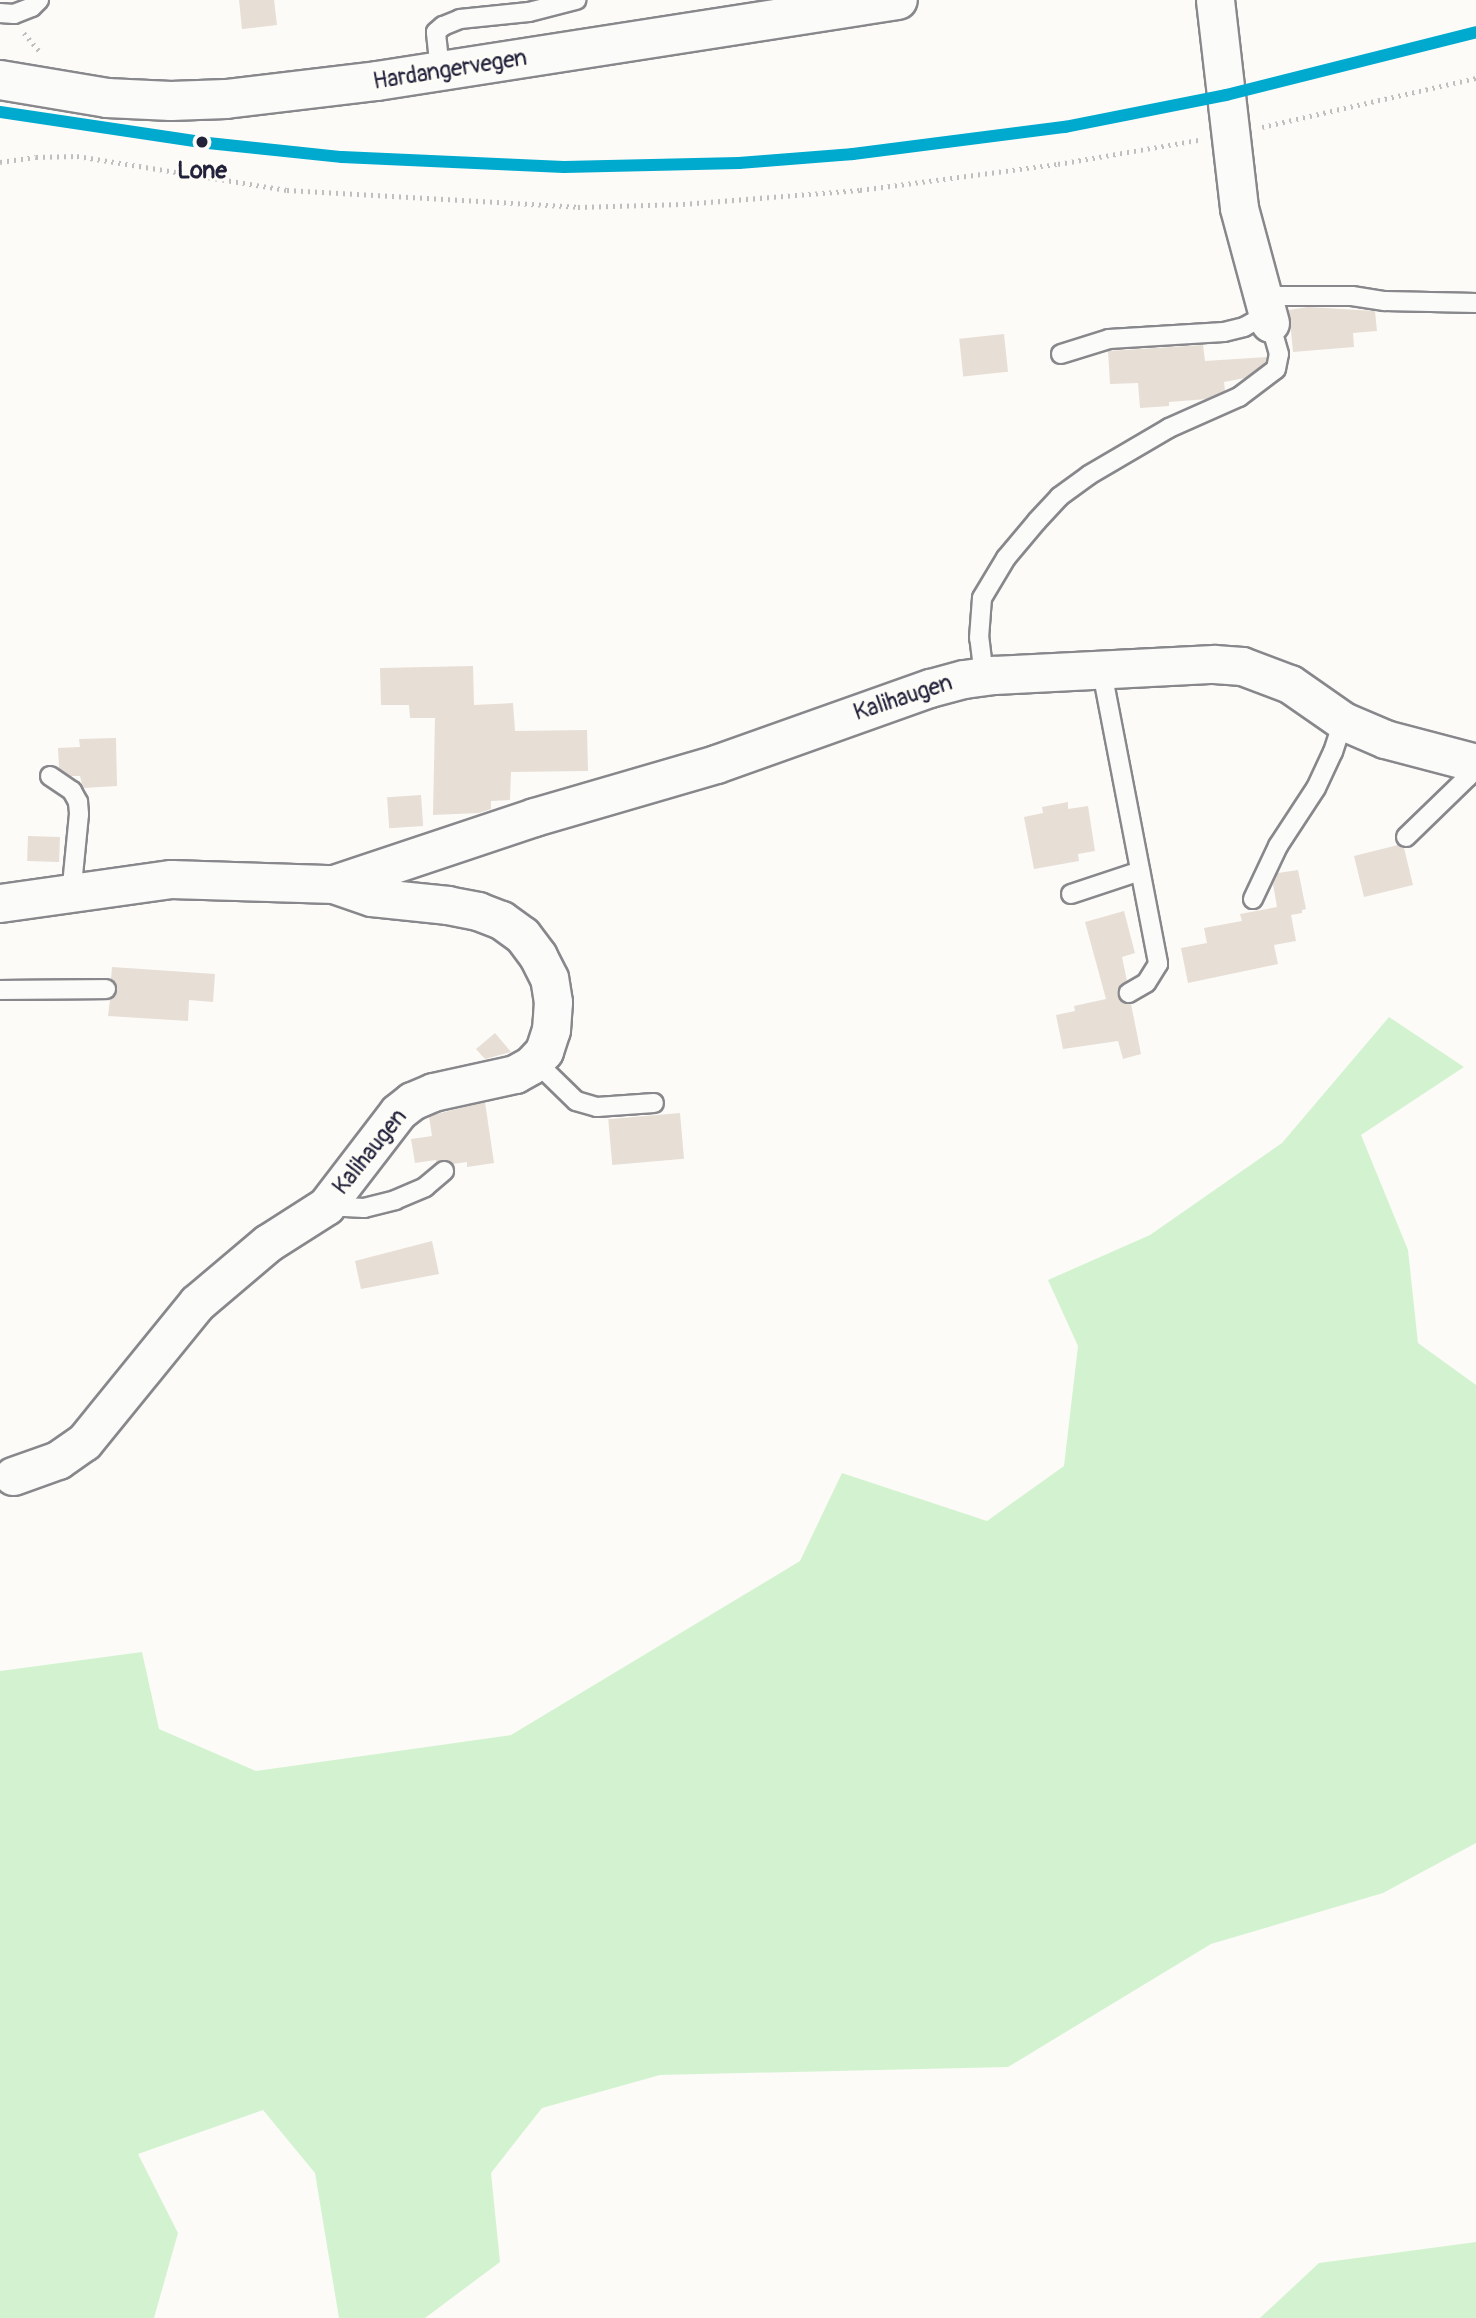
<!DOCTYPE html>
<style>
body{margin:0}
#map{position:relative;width:1476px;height:2318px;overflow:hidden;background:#fcfbf8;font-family:Pangolin,sans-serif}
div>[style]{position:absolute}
.green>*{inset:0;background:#d3f3d0}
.building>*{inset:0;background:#e7ded5;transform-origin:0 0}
.path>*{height:4.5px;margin-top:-2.25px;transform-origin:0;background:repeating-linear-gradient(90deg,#bfbfc0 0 2px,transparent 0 7px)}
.roads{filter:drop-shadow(2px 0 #88888c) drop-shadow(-2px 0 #88888c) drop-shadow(0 2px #88888c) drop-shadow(0 -2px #88888c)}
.lane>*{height:18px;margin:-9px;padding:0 9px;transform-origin:9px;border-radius:9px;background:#fbfbf9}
.street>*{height:37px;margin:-18.5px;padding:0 18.5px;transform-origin:18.5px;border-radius:18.5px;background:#fbfbf9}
.primary>*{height:38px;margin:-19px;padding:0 19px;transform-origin:19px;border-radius:19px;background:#fbfbf9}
.rail-1>*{height:12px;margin:-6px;padding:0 6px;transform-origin:6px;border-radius:6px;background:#00a9ce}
.dots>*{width:19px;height:19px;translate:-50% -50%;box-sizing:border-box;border:4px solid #fdfcf7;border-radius:50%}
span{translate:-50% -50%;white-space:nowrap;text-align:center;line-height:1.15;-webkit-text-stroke:6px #fdfcf7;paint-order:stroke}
.street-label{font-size:23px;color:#22223b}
.stop-label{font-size:23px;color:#22223b;font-weight:700}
</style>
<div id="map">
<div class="green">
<div style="clip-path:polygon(1389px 1017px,1464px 1067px,1361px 1135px,1408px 1250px,1418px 1343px,1476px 1385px,1476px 1843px,1383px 1893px,1211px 1944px,1008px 2067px,660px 2075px,542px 2108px,491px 2173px,500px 2262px,425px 2318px,339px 2318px,315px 2173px,263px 2110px,138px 2154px,178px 2233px,154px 2318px,0 2318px,0 1671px,142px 1652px,159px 1729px,256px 1771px,511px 1735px,800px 1561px,842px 1473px,987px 1521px,1064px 1466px,1078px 1346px,1048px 1280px,1150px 1235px,1282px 1143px)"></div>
<div style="clip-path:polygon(1476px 2242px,1476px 2318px,1260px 2318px,1319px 2263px)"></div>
</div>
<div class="building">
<div style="clip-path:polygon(239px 0,274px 0,277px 25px,242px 29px)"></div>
<div style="clip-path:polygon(1308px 307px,1375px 311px,1377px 331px,1353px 333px,1354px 347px,1293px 352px,1289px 310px)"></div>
<div style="left:1004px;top:334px;width:38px;height:45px;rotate:84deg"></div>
<div style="clip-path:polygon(1203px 345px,1205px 361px,1267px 357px,1266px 363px,1245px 378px,1224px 382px,1225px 391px,1207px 399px,1169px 402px,1169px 406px,1140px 408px,1138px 383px,1110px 384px,1108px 351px)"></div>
<div style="clip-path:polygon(473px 666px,474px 705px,513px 703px,515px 731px,587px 730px,588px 771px,511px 772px,510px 800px,491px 801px,491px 809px,479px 813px,433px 815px,435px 718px,410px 718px,409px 705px,381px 705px,380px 668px)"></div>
<div style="clip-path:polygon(116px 738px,117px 786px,83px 788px,80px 776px,71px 776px,59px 768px,58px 748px,80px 747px,79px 739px)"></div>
<div style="left:421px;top:795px;width:31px;height:34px;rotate:86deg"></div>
<div style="clip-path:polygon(1068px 802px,1068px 809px,1088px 806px,1095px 851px,1078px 854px,1079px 861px,1034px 869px,1024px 817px,1043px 813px,1042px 807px)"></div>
<div style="left:28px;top:836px;width:32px;height:25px;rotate:2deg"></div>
<div style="clip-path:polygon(1398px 845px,1404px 848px,1413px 885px,1364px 897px,1354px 856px)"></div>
<div style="clip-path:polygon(1298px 870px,1306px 909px,1302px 910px,1302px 913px,1291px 915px,1296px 941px,1274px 945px,1278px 964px,1188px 983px,1181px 948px,1207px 943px,1204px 928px,1242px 921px,1240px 914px,1277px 907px,1273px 884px,1278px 873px)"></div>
<div style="clip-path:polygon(1124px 911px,1135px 953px,1122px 957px,1127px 981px,1120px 987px,1118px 994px,1123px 1002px,1131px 1004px,1141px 1054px,1123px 1059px,1118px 1041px,1063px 1049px,1056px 1015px,1075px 1011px,1074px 1006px,1106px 999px,1085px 922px)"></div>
<div style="clip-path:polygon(112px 967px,215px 974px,213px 1002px,189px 1000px,188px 1021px,108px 1016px,110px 1000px,117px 990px,111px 979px)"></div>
<div style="clip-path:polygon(495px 1033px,511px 1052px,485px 1059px,476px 1049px)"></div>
<div style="clip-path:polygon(485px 1102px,494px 1163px,467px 1167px,467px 1162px,453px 1164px,443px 1160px,436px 1162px,436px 1160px,415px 1163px,411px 1139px,432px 1136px,429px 1116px)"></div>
<div style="left:680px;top:1113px;width:46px;height:72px;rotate:85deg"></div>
<div style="clip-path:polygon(432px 1241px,439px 1274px,361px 1289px,355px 1261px)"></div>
</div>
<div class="path">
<div style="left:24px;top:33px;width:23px;rotate:49deg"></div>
<div style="left:1262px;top:127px;width:220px;rotate:-12.9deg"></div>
<div style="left:0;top:162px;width:36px;rotate:-8deg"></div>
<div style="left:36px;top:157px;width:41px;rotate:-1.4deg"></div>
<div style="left:77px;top:156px;width:213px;rotate:9.2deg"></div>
<div style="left:287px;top:190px;width:291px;rotate:3.3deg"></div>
<div style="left:578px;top:207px;width:105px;rotate:-1.6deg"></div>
<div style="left:683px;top:204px;width:178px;rotate:-4.5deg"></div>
<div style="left:860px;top:190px;width:200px;rotate:-7.5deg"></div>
<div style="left:1058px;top:164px;width:143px;rotate:-9.7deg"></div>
</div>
<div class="roads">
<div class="lane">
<div style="left:0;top:13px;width:14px;rotate:4deg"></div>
<div style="left:14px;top:14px;width:19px;rotate:-21deg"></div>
<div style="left:32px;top:7px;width:10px;rotate:-45deg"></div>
<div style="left:440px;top:71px;width:39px;rotate:-96deg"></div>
<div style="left:436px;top:32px;width:9px;rotate:-41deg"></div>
<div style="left:443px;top:26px;width:18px;rotate:-22deg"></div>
<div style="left:460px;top:19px;width:69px;rotate:-5.8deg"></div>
<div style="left:529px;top:12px;width:49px;rotate:-14.3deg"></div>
<div style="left:1262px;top:296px;width:90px"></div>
<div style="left:1352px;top:296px;width:33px;rotate:9deg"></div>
<div style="left:1385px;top:301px;width:91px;rotate:1.3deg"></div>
<div style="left:1061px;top:354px;width:50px;rotate:-17.4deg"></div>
<div style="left:1109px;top:339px;width:115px;rotate:-3.5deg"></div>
<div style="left:1224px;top:332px;width:21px;rotate:-14deg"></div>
<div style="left:1244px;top:327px;width:26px;rotate:-29deg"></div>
<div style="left:1102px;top:672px;width:297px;rotate:79.1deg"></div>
<div style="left:1158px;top:964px;width:22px;rotate:122deg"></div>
<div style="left:1146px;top:983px;width:20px;rotate:150deg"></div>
<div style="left:984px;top:676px;width:38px;rotate:-97deg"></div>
<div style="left:979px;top:638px;width:40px;rotate:-85.7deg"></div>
<div style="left:982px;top:598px;width:47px;rotate:-59deg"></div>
<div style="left:1006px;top:558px;width:48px;rotate:-50deg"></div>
<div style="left:1037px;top:521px;width:33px;rotate:-47deg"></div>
<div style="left:1059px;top:497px;width:37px;rotate:-36deg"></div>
<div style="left:1089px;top:475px;width:93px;rotate:-30.4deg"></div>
<div style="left:1169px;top:428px;width:77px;rotate:-23.9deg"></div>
<div style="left:1239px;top:397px;width:46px;rotate:-37.1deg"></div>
<div style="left:1276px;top:369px;width:15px;rotate:-79deg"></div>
<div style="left:1279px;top:354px;width:32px;rotate:-106deg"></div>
<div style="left:50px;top:776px;width:27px;rotate:34deg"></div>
<div style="left:72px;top:791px;width:13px;rotate:61deg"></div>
<div style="left:78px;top:802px;width:12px;rotate:85deg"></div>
<div style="left:79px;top:814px;width:81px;rotate:95.6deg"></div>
<div style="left:1406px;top:837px;width:86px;rotate:-44.1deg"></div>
<div style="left:1468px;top:777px;width:16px;rotate:-63deg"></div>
<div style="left:1071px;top:894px;width:73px;rotate:-18.4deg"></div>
<div style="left:1253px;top:899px;width:59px;rotate:-64.7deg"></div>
<div style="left:1278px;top:846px;width:69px;rotate:-56.8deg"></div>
<div style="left:1316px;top:788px;width:40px;rotate:-65deg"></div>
<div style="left:1333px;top:752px;width:33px;rotate:-72deg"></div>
<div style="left:0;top:990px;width:106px;rotate:-0.5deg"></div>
<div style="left:535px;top:1061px;width:57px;rotate:44.3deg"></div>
<div style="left:576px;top:1101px;width:22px;rotate:16deg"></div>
<div style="left:597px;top:1107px;width:57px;rotate:-4deg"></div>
<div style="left:326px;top:1206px;width:38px;rotate:3deg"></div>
<div style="left:364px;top:1208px;width:32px;rotate:-14deg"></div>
<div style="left:395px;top:1200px;width:33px;rotate:-23deg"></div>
<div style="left:425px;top:1187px;width:25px;rotate:-40deg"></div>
</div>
<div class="street">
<div style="left:1215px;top:0;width:209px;rotate:83.4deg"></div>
<div style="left:1239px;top:208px;width:119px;rotate:74.9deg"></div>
<div style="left:0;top:903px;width:173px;rotate:-8deg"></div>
<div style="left:171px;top:879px;width:163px;rotate:1.8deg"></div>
<div style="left:334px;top:884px;width:211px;rotate:-18.5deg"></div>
<div style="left:534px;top:817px;width:190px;rotate:-16.2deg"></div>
<div style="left:716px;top:764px;width:227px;rotate:-19.6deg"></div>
<div style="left:930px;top:688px;width:35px;rotate:-15deg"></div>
<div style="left:964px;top:679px;width:30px;rotate:-8deg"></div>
<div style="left:994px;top:675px;width:220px;rotate:-2.9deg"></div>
<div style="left:1214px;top:664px;width:28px;rotate:4deg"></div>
<div style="left:1242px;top:666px;width:51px;rotate:20.6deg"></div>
<div style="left:1290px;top:684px;width:65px;rotate:34.9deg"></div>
<div style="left:1343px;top:721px;width:46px;rotate:23.2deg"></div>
<div style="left:1385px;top:739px;width:94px;rotate:14.8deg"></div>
<div style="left:13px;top:1476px;width:48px;rotate:-19.6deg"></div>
<div style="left:58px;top:1460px;width:32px;rotate:-35deg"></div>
<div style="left:84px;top:1442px;width:179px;rotate:-50.9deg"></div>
<div style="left:197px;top:1303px;width:93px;rotate:-40.2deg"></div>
<div style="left:268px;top:1243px;width:69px;rotate:-32.5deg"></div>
<div style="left:326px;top:1206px;width:118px;rotate:-52.5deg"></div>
<div style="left:398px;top:1112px;width:18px;rotate:-38deg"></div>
<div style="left:412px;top:1101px;width:23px;rotate:-23deg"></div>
<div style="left:433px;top:1092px;width:84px;rotate:-12.4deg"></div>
<div style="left:515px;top:1074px;width:18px;rotate:-29deg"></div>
<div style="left:531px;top:1065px;width:19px;rotate:-47deg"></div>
<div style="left:544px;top:1051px;width:22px;rotate:-72deg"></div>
<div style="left:551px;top:1030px;width:28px;rotate:-86deg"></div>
<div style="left:553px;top:1002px;width:24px;rotate:-99deg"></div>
<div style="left:549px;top:978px;width:25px;rotate:-117deg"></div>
<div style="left:538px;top:956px;width:26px;rotate:-127deg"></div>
<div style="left:522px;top:935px;width:26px;rotate:-144deg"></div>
<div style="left:501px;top:920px;width:25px;rotate:-159deg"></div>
<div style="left:478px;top:911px;width:31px;rotate:-169deg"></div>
<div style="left:448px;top:905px;width:77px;rotate:-174.1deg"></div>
<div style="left:371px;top:897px;width:39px;rotate:-161deg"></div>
</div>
<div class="primary">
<div style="left:0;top:80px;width:109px;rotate:9.5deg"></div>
<div style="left:107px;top:98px;width:64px;rotate:2.7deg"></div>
<div style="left:171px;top:101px;width:55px;rotate:-2.1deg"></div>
<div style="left:226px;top:99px;width:152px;rotate:-6.8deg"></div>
<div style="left:377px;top:81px;width:527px;rotate:-8.84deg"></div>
</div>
</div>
<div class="rail-1">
<div style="left:0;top:112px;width:210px;rotate:8.5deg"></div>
<div style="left:208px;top:143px;width:135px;rotate:6deg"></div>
<div style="left:342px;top:157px;width:222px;rotate:2.6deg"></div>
<div style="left:564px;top:167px;width:175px;rotate:-1.3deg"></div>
<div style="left:739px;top:163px;width:114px;rotate:-4.5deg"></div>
<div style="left:853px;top:154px;width:214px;rotate:-7.3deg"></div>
<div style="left:1065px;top:127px;width:164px;rotate:-11.2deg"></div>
<div style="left:1226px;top:95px;width:258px;rotate:-14.1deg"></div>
</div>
<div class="dots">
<div style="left:202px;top:142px;background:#22223b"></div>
</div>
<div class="street-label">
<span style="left:450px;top:70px;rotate:-9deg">Hardangervegen</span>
<span style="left:903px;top:698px;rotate:-18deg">Kalihaugen</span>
<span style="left:370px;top:1152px;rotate:-51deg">Kalihaugen</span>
</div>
<div class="stop-label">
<span style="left:202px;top:171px">Lone</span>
</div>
</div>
